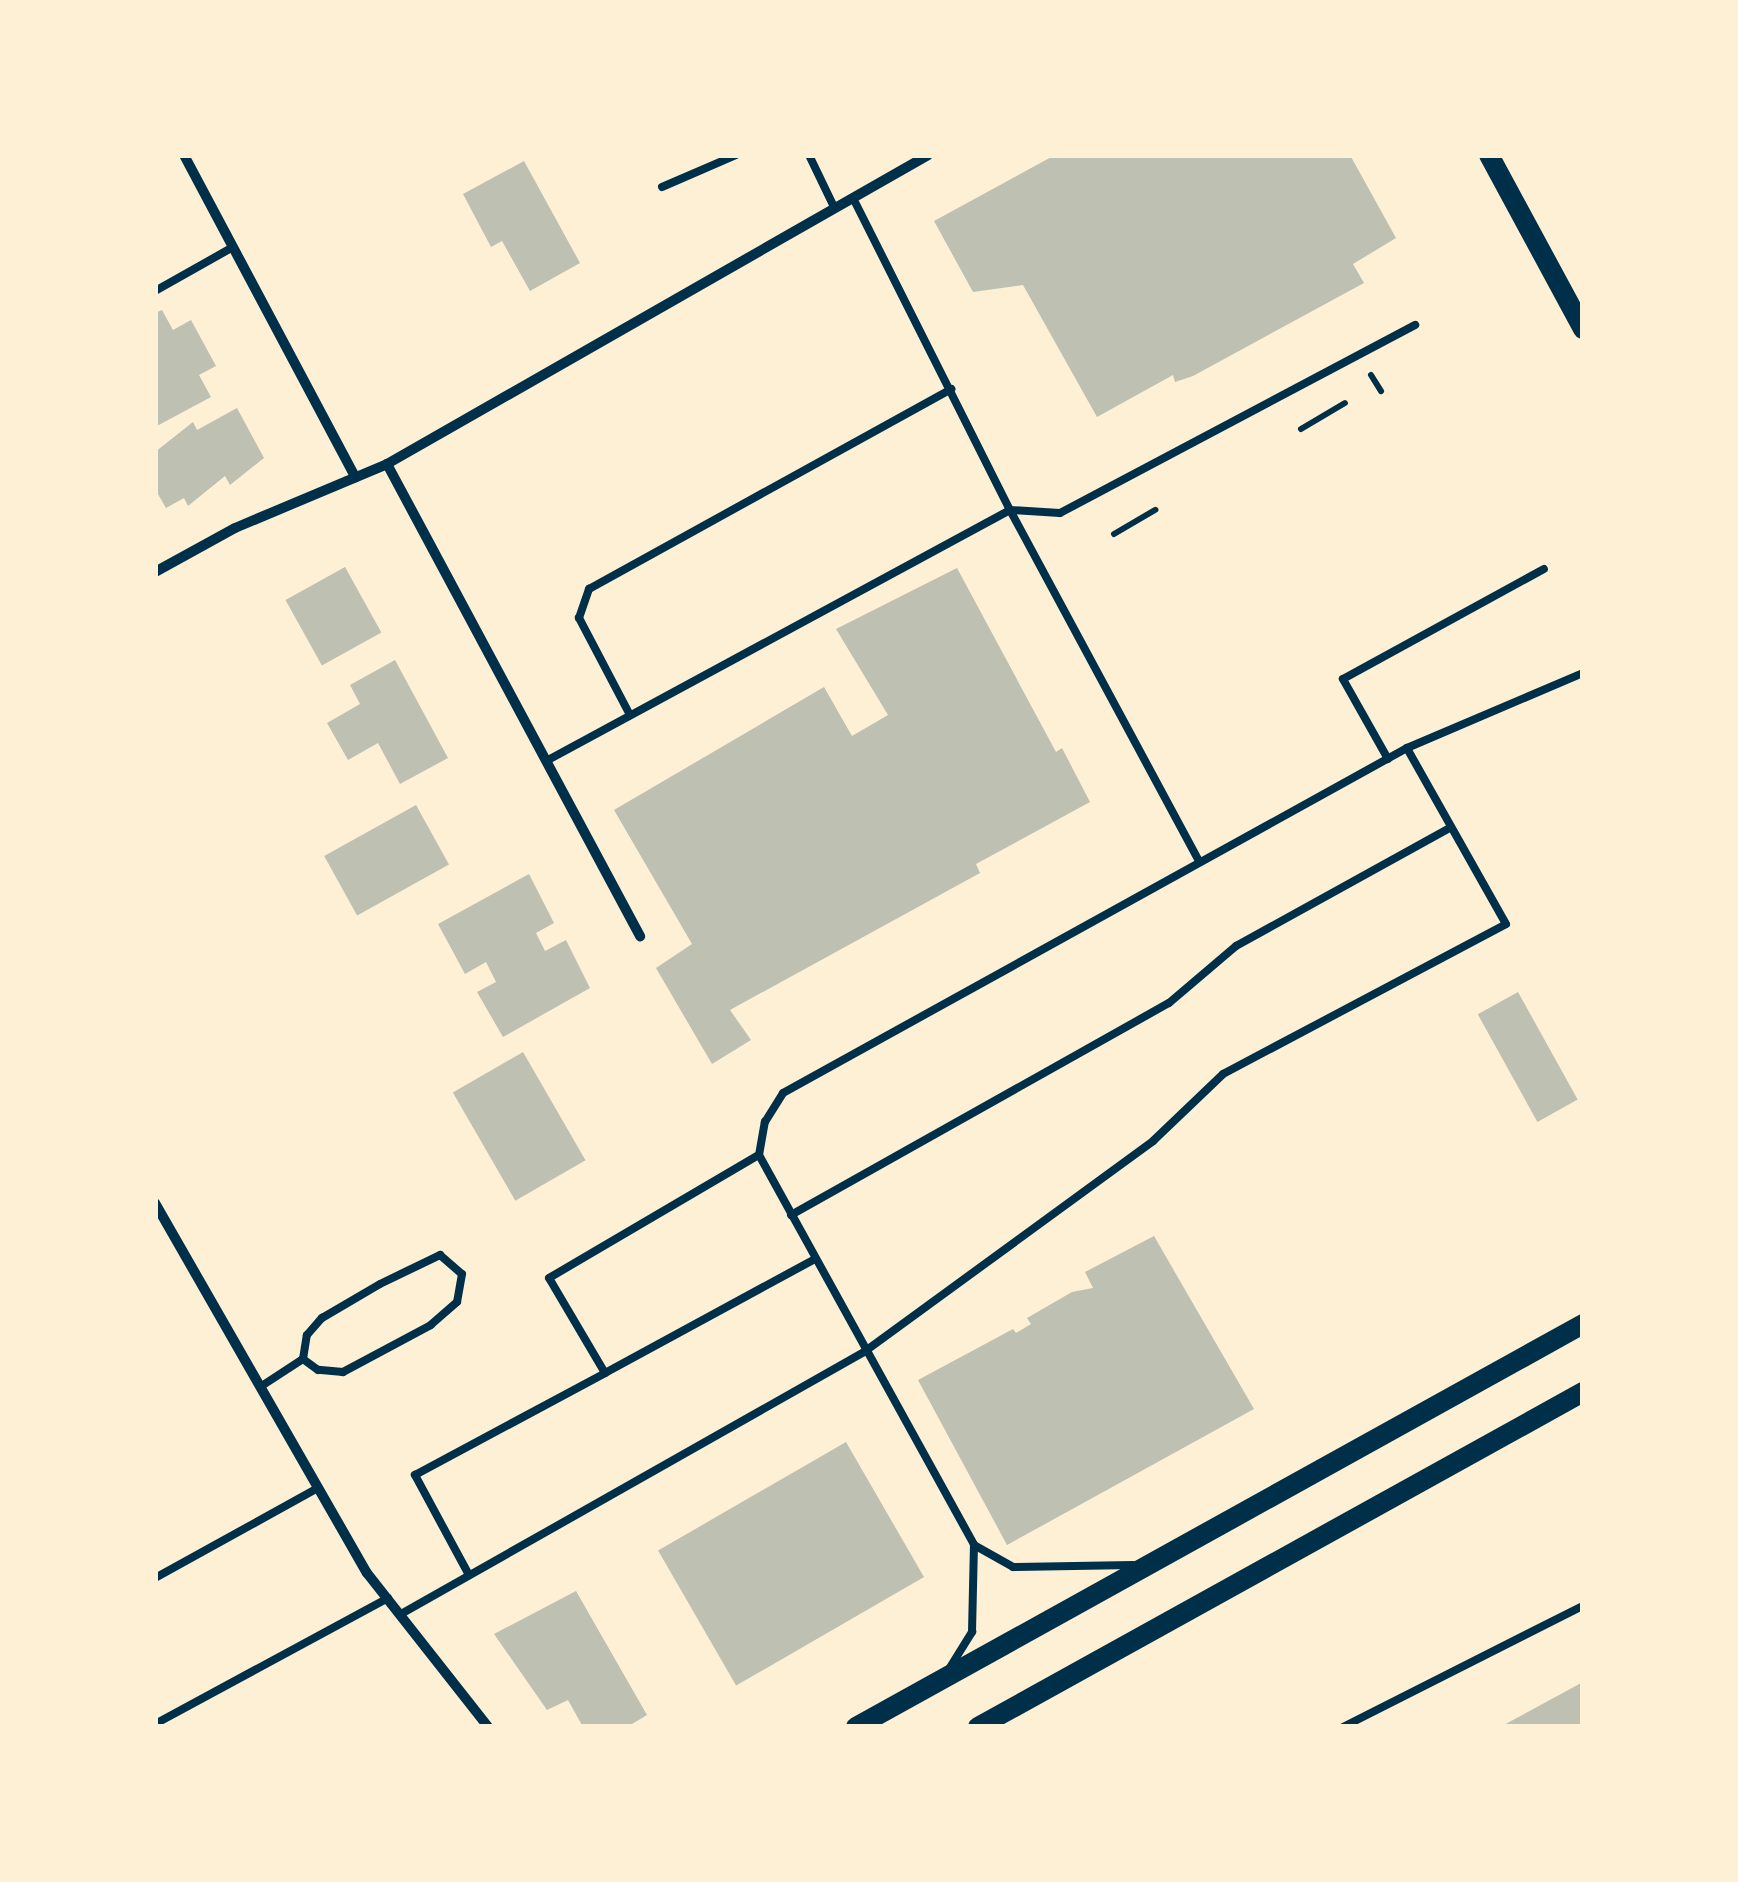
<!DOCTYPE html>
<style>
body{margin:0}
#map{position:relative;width:1738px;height:1882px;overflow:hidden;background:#fdf0d5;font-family:Signika,sans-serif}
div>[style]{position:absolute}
.building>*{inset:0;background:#bec0b2;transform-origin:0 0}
.path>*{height:6px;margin:-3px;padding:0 3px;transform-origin:3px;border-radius:3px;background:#003049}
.service>*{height:8px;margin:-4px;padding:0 4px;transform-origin:4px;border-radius:4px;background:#003049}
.minor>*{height:10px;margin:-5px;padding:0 5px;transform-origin:5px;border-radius:5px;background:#003049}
.secondary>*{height:20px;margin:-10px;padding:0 10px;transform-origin:10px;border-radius:10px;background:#003049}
span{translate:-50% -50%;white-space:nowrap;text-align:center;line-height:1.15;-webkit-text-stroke:9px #fdf0d5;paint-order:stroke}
.frame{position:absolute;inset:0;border:158px solid #fdf0d5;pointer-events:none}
</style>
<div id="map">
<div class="building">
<div style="clip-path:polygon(1055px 155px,1350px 155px,1396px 238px,1353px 264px,1364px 283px,1193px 376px,1175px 382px,1173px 375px,1097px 417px,1023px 285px,973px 292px,934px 221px)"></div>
<div style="clip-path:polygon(524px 161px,580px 263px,530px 291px,502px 241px,491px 247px,463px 194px)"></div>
<div style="clip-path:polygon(162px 310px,173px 330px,191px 320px,216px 366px,199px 375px,211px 397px,155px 427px,155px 313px)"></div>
<div style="clip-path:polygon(237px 408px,264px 458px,230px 485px,225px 476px,188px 506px,184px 498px,166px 508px,155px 489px,155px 452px,193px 422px,197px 430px)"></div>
<div style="left:345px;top:567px;width:75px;height:68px;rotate:61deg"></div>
<div style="clip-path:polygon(957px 568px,1056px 752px,1062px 748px,1090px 802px,976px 864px,980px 873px,730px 1010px,751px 1040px,712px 1064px,656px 968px,692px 944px,614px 810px,824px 687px,852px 736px,888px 715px,836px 629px)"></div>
<div style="clip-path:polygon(395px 660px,448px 758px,400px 784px,378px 743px,348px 760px,327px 723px,360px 704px,350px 685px)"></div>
<div style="left:416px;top:805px;width:68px;height:105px;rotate:61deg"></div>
<div style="clip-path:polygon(529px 874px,554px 923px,536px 933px,545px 951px,566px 940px,590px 988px,503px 1037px,477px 992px,496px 982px,486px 962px,465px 974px,438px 924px)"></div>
<div style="left:1518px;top:992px;width:123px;height:46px;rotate:61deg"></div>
<div style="left:523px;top:1052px;width:125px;height:81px;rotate:60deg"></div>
<div style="clip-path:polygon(1154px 1236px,1254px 1409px,1007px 1545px,918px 1380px,1013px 1329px,1016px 1333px,1031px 1324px,1027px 1318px,1072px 1292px,1093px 1288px,1085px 1272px)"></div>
<div style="left:846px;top:1442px;width:156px;height:217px;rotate:60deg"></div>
<div style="clip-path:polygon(576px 1591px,647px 1715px,627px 1727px,583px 1727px,568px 1700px,547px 1710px,494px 1634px)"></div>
<div style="clip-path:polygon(1583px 1682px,1583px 1727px,1500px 1727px)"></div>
</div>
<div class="path">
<div style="left:1371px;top:375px;width:19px;rotate:58deg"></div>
<div style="left:1301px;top:429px;width:51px;rotate:-30.6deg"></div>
<div style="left:1114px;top:534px;width:48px;rotate:-30.3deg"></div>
</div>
<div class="service">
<div style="left:809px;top:155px;width:58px;rotate:64.3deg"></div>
<div style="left:662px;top:187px;width:81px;rotate:-23.4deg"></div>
<div style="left:853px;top:198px;width:349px;rotate:63.3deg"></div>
<div style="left:1010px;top:510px;width:399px;rotate:61.7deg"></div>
<div style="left:155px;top:291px;width:90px;rotate:-29.4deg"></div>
<div style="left:630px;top:715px;width:110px;rotate:-117.7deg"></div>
<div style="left:579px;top:618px;width:31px;rotate:-71deg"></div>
<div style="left:589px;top:589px;width:414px;rotate:-28.9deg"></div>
<div style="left:1388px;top:759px;width:92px;rotate:-119.4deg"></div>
<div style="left:1343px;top:679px;width:229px;rotate:-28.7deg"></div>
<div style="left:548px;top:760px;width:525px;rotate:-28.42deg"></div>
<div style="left:1010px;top:510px;width:50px;rotate:3.4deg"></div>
<div style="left:1060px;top:513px;width:402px;rotate:-27.9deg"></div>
<div style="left:759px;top:1155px;width:445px;rotate:61.1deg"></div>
<div style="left:974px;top:1545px;width:45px;rotate:29.4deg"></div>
<div style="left:1013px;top:1567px;width:120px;rotate:-1deg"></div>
<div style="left:791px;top:1215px;width:433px;rotate:-29.3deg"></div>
<div style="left:1169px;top:1003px;width:88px;rotate:-40.4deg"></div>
<div style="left:1236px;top:946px;width:242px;rotate:-28.9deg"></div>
<div style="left:605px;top:1373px;width:239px;rotate:-28.5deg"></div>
<div style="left:260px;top:1387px;width:51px;rotate:-33.1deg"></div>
<div style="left:303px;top:1359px;width:24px;rotate:-81deg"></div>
<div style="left:307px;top:1335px;width:23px;rotate:-49deg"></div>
<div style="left:322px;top:1318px;width:67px;rotate:-30.4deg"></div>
<div style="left:380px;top:1284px;width:67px;rotate:-25.8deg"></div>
<div style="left:440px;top:1255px;width:29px;rotate:41deg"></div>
<div style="left:462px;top:1274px;width:28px;rotate:100deg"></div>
<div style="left:457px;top:1302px;width:35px;rotate:139deg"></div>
<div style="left:431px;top:1325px;width:100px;rotate:151.9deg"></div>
<div style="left:343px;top:1372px;width:25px;rotate:-175deg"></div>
<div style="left:318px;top:1370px;width:19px;rotate:-144deg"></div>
<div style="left:469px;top:1575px;width:114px;rotate:-118.4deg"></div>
<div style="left:415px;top:1475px;width:216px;rotate:-28.2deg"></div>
<div style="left:605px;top:1373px;width:110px;rotate:-120.5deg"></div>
<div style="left:549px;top:1278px;width:243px;rotate:-30.4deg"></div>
<div style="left:759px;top:1155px;width:34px;rotate:-80deg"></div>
<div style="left:765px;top:1122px;width:34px;rotate:-58deg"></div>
<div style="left:783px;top:1093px;width:713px;rotate:-28.94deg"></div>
<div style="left:1407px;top:748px;width:191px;rotate:-23.1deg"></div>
<div style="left:155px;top:1578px;width:186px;rotate:-28.9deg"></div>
<div style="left:401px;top:1614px;width:532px;rotate:-29.5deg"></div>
<div style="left:864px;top:1352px;width:358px;rotate:-36.1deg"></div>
<div style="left:1153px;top:1141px;width:97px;rotate:-43.7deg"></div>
<div style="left:1223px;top:1074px;width:320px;rotate:-27.9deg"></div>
<div style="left:1506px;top:924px;width:202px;rotate:-119.4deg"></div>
<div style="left:949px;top:1669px;width:44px;rotate:-58.1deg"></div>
<div style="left:972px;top:1632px;width:87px;rotate:-88.7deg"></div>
<div style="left:155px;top:1724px;width:265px;rotate:-28.4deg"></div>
<div style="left:1343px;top:1727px;width:269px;rotate:-26.8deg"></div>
</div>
<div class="minor">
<div style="left:184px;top:155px;width:365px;rotate:62deg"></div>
<div style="left:387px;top:464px;width:536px;rotate:61.81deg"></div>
<div style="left:155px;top:572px;width:91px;rotate:-28.8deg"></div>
<div style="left:235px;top:528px;width:165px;rotate:-22.8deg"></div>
<div style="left:387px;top:464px;width:623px;rotate:-29.73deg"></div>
<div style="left:155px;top:1203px;width:426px;rotate:60.2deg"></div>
<div style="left:367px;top:1573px;width:196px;rotate:51.8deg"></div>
</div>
<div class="secondary">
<div style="left:1489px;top:155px;width:198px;rotate:61.6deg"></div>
<div style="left:856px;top:1727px;width:831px;rotate:-29deg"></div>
<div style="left:978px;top:1727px;width:692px;rotate:-28.97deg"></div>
</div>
<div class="frame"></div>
</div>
